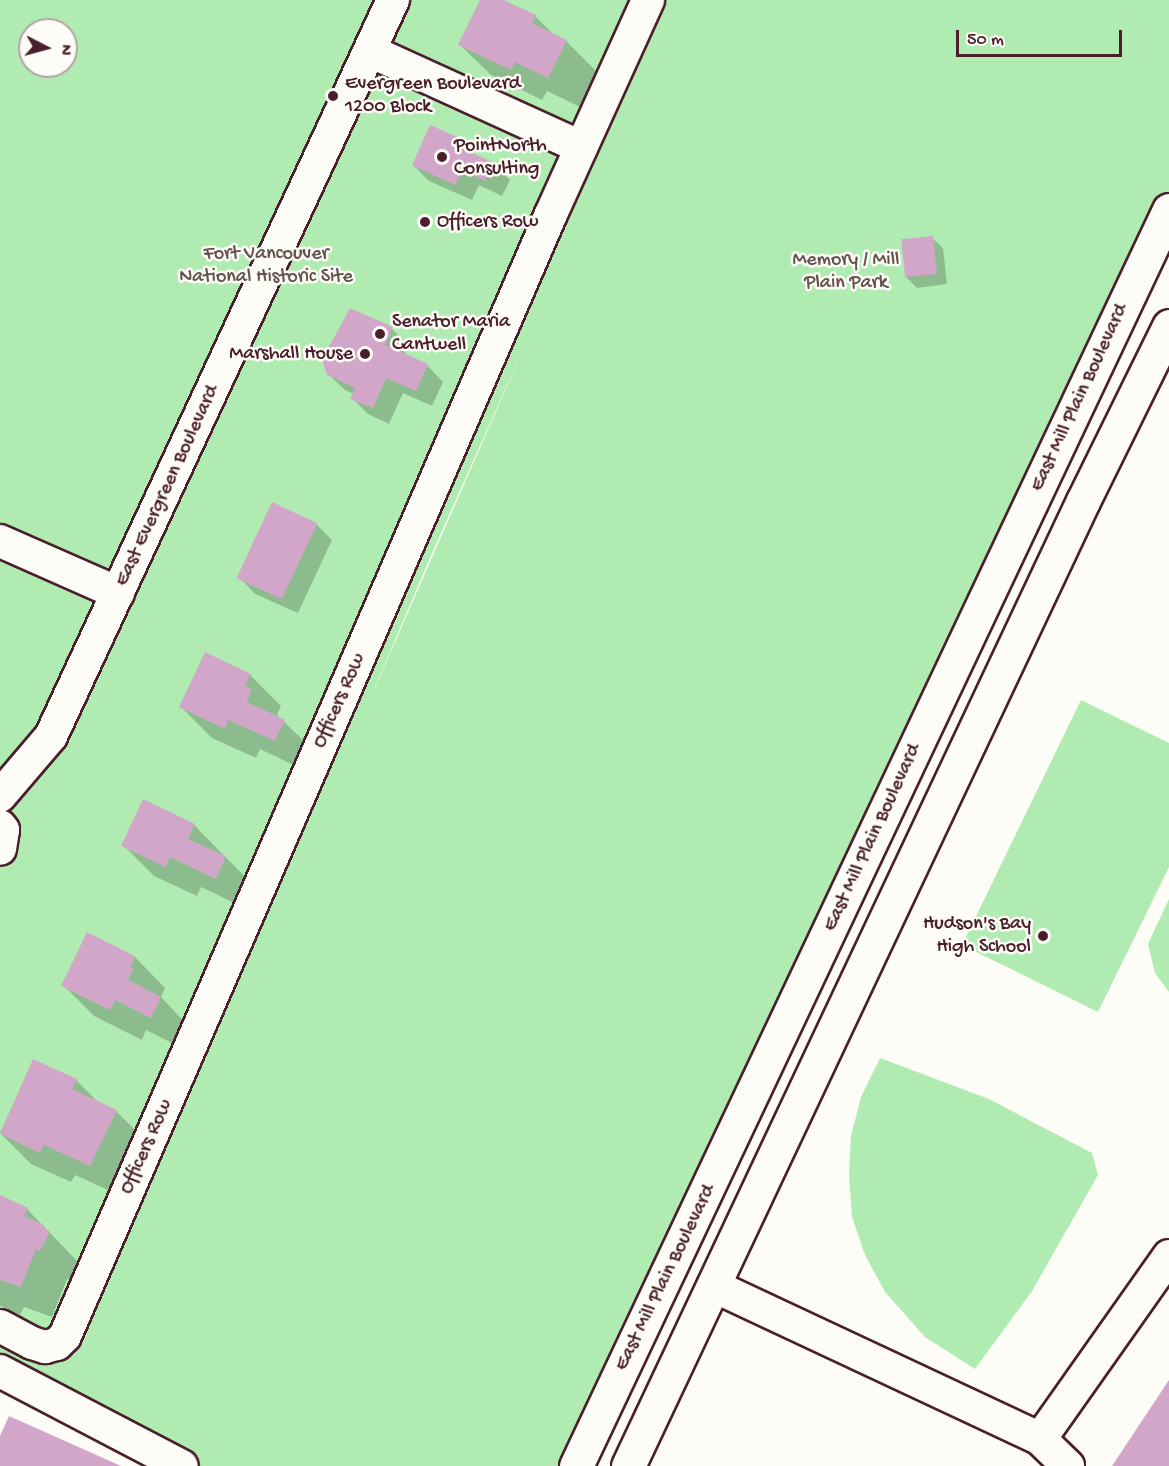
<!DOCTYPE html>
<style>
body{margin:0}
#map{position:relative;width:1169px;height:1466px;overflow:hidden;background:#fdfcf7;font-family:"Gochi Hand",sans-serif}
div>[style]{position:absolute}
.green>*{inset:0;background:#b0ecb2}
.shadow>*{inset:0;background:#0003}
.building>*{inset:0;background:#d2a6c9;transform-origin:0 0}
.roads{filter:drop-shadow(2px 0 #4a1f2b) drop-shadow(-2px 0 #4a1f2b) drop-shadow(0 2px #4a1f2b) drop-shadow(0 -2px #4a1f2b)}
.minor>*{height:32px;margin:-16px;padding:0 16px;transform-origin:16px;border-radius:16px;background:#fdfcf7}
.major>*{height:33px;margin:-16.5px;padding:0 16.5px;transform-origin:16.5px;border-radius:16.5px;background:#fdfcf7}
.dots>*{width:16px;height:16px;translate:-50% -50%;box-sizing:border-box;border:3px solid #fdfcf7;border-radius:50%}
span{translate:-50% -50%;white-space:nowrap;text-align:center;line-height:1.15;-webkit-text-stroke:5px #fdfcf7;paint-order:stroke}
.poi-label{font-size:20px;color:#4a1f2b}
.left{translate:0 -50%;text-align:left}
.right{translate:-100% -50%;text-align:right}
.park-label{font-size:20px;color:#64524d}
.street-label{font-size:20px;color:#4a1f2b}
.north{position:absolute;left:18px;top:18px;width:60px;height:60px;box-sizing:border-box;background:#fdfcf7;border:2px solid #b5a4a5;border-radius:50%;rotate:96deg;font-size:16px;font-weight:700;line-height:24px;text-align:center;color:#4a1f2b}
.north::after{content:'';display:block;margin:auto;width:21px;height:27px;background:#4a1f2b;clip-path:polygon(50% 0,100% 100%,50% 72%,0 100%)}
.scale{position:absolute;left:956px;top:30px;width:166px;height:27px;box-sizing:border-box;border:3px solid #4a1f2b;border-top:0;padding-left:8px;font-size:18px;line-height:21px;white-space:nowrap;color:#4a1f2b;-webkit-text-stroke:4px #fdfcf7;paint-order:stroke}
</style>
<div id="map">
<div class="green">
<div style="clip-path:polygon(evenodd,0 0,1169px 0,1169px 210px,576px 1466px,184px 1466px,0 1371px,0 0,30px 30px,66px 30px,66px 66px,30px 66px,30px 30px,0 0,529px 336px,363px 715px,433px 551px,529px 336px)"></div>
<div style="clip-path:polygon(1081px 700px,1169px 743px,1169px 867px,1098px 1012px,962px 945px)"></div>
<div style="clip-path:polygon(1169px 899px,1169px 992px,1155px 973px,1148px 944px)"></div>
<div style="clip-path:polygon(880px 1058px,989px 1099px,1092px 1153px,1098px 1175px,1032px 1291px,975px 1369px,925px 1337px,885px 1292px,865px 1255px,852px 1217px,849px 1175px,851px 1136px,861px 1097px)"></div>
</div>
<div class="shadow">
<div style="clip-path:polygon(481px 0,501px 0,535px 16px,554px 35px,566px 41px,597px 72px,580px 107px,547px 91px,542px 100px,491px 75px,460px 45px)"></div>
<div style="clip-path:polygon(461px 141px,476px 156px,493px 164px,510px 180px,502px 196px,479px 185px,472px 200px,429px 181px,413px 165px)"></div>
<div style="clip-path:polygon(932px 238px,943px 248px,947px 284px,917px 288px,906px 277px)"></div>
<div style="clip-path:polygon(350px 310px,392px 329px,408px 345px,404px 355px,427px 365px,443px 382px,432px 406px,403px 393px,389px 424px,368px 414px,352px 398px,354px 394px,345px 390px,328px 374px)"></div>
<div style="clip-path:polygon(316px 524px,332px 540px,298px 613px,255px 594px,239px 577px)"></div>
<div style="clip-path:polygon(250px 675px,281px 706px,277px 715px,315px 752px,306px 771px,260px 749px,256px 758px,212px 738px,181px 707px)"></div>
<div style="clip-path:polygon(194px 825px,256px 888px,247px 909px,201px 887px,197px 896px,154px 876px,123px 845px)"></div>
<div style="clip-path:polygon(135px 957px,165px 988px,161px 997px,191px 1029px,182px 1048px,146px 1030px,142px 1040px,94px 1016px,63px 985px)"></div>
<div style="clip-path:polygon(33px 1061px,76px 1080px,99px 1103px,116px 1111px,147px 1142px,121px 1196px,75px 1175px,71px 1182px,31px 1164px,0 1133px)"></div>
<div style="clip-path:polygon(0 1197px,27px 1209px,80px 1264px,71px 1281px,67px 1279px,52px 1317px,24px 1307px,20px 1315px,0 1306px)"></div>
</div>
<div class="building">
<div style="clip-path:polygon(480px 0,504px 0,536px 15px,532px 23px,567px 40px,548px 78px,515px 62px,511px 70px,458px 45px)"></div>
<div style="clip-path:polygon(430px 125px,462px 139px,458px 146px,494px 163px,485px 181px,462px 170px,455px 185px,412px 165px)"></div>
<div style="left:933px;top:236px;width:38px;height:32px;rotate:84deg"></div>
<div style="clip-path:polygon(350px 308px,393px 327px,385px 345px,428px 364px,416px 391px,386px 378px,373px 408px,350px 399px,355px 388px,327px 375px,322px 360px)"></div>
<div style="left:272px;top:502px;width:50px;height:84px;rotate:25deg"></div>
<div style="clip-path:polygon(205px 652px,251px 674px,245px 686px,252px 689px,247px 702px,285px 720px,275px 741px,228px 720px,225px 729px,179px 707px)"></div>
<div style="clip-path:polygon(143px 799px,195px 824px,188px 839px,226px 856px,216px 879px,170px 857px,166px 867px,121px 846px)"></div>
<div style="clip-path:polygon(87px 932px,135px 956px,130px 967px,134px 968px,128px 980px,161px 997px,151px 1018px,115px 1000px,110px 1010px,61px 986px)"></div>
<div style="clip-path:polygon(33px 1059px,77px 1079px,72px 1089px,117px 1110px,90px 1166px,44px 1145px,40px 1153px,0 1134px)"></div>
<div style="clip-path:polygon(0 1195px,28px 1208px,24px 1216px,44px 1225px,43px 1228px,50px 1231px,40px 1251px,36px 1249px,21px 1287px,0 1280px)"></div>
<div style="clip-path:polygon(1169px 1380px,1169px 1466px,1112px 1466px)"></div>
<div style="clip-path:polygon(9px 1416px,121px 1466px,0 1466px,0 1436px)"></div>
</div>
<div class="roads">
<div class="minor">
<div style="left:370px;top:51px;width:232px;rotate:24.5deg"></div>
<div style="left:0;top:541px;width:129px;rotate:23.8deg"></div>
<div style="left:0;top:796px;width:79px;rotate:-49.6deg"></div>
<div style="left:51px;top:736px;width:812px;rotate:-65.08deg"></div>
<div style="left:0;top:826px;width:5px;rotate:53deg"></div>
<div style="left:3px;top:830px;width:19px;rotate:99deg"></div>
<div style="left:714px;top:1286px;width:360px;rotate:25.1deg"></div>
<div style="left:1040px;top:1439px;width:39px;rotate:44deg"></div>
<div style="left:0;top:1326px;width:36px;rotate:28deg"></div>
<div style="left:32px;top:1343px;width:14px;rotate:17deg"></div>
<div style="left:45px;top:1347px;width:12px;rotate:-14deg"></div>
<div style="left:57px;top:1344px;width:11px;rotate:-45deg"></div>
<div style="left:65px;top:1336px;width:1223px;rotate:-66.58deg"></div>
<div style="left:551px;top:214px;width:235px;rotate:-65.6deg"></div>
<div style="left:0;top:1371px;width:205px;rotate:27.6deg"></div>
<div style="left:1040px;top:1439px;width:224px;rotate:-54.8deg"></div>
</div>
<div class="major">
<div style="left:576px;top:1466px;width:1389px;rotate:-64.73deg"></div>
<div style="left:628px;top:1466px;width:1067px;rotate:-64.76deg"></div>
<div style="left:1083px;top:501px;width:195px;rotate:-63.8deg"></div>
</div>
</div>
<div class="dots">
<div style="left:333px;top:96px;background:#4a1f2b"></div>
<div style="left:442px;top:157px;background:#4a1f2b"></div>
<div style="left:425px;top:222px;background:#4a1f2b"></div>
<div style="left:380px;top:334px;background:#4a1f2b"></div>
<div style="left:365px;top:354px;background:#4a1f2b"></div>
<div style="left:1043px;top:936px;background:#4a1f2b"></div>
</div>
<div class="poi-label">
<span class="left" style="left:345px;top:96px">Evergreen Boulevard<br>1200 Block</span>
<span class="left" style="left:454px;top:158px">PointNorth<br>Consulting</span>
<span class="left" style="left:437px;top:222px">Officers Row</span>
<span class="left" style="left:392px;top:334px">Senator Maria<br>Cantwell</span>
<span class="right" style="left:353px;top:354px">Marshall House</span>
<span class="right" style="left:1031px;top:936px">Hudson's Bay<br>High School</span>
</div>
<div class="park-label">
<span style="left:266px;top:266px">Fort Vancouver<br>National Historic Site</span>
<span style="left:846px;top:272px">Memory / Mill<br>Plain Park</span>
</div>
<div class="street-label">
<span style="left:1080px;top:398px;rotate:-65deg">East Mill Plain Boulevard</span>
<span style="left:168px;top:486px;rotate:-65deg">East Evergreen Boulevard</span>
<span style="left:340px;top:701px;rotate:-66deg">Officers Row</span>
<span style="left:873px;top:838px;rotate:-65deg">East Mill Plain Boulevard</span>
<span style="left:147px;top:1147px;rotate:-66deg">Officers Row</span>
<span style="left:666px;top:1278px;rotate:-64deg">East Mill Plain Boulevard</span>
</div>
<div class="north">N</div>
<div class="scale">50 m</div>
</div>
